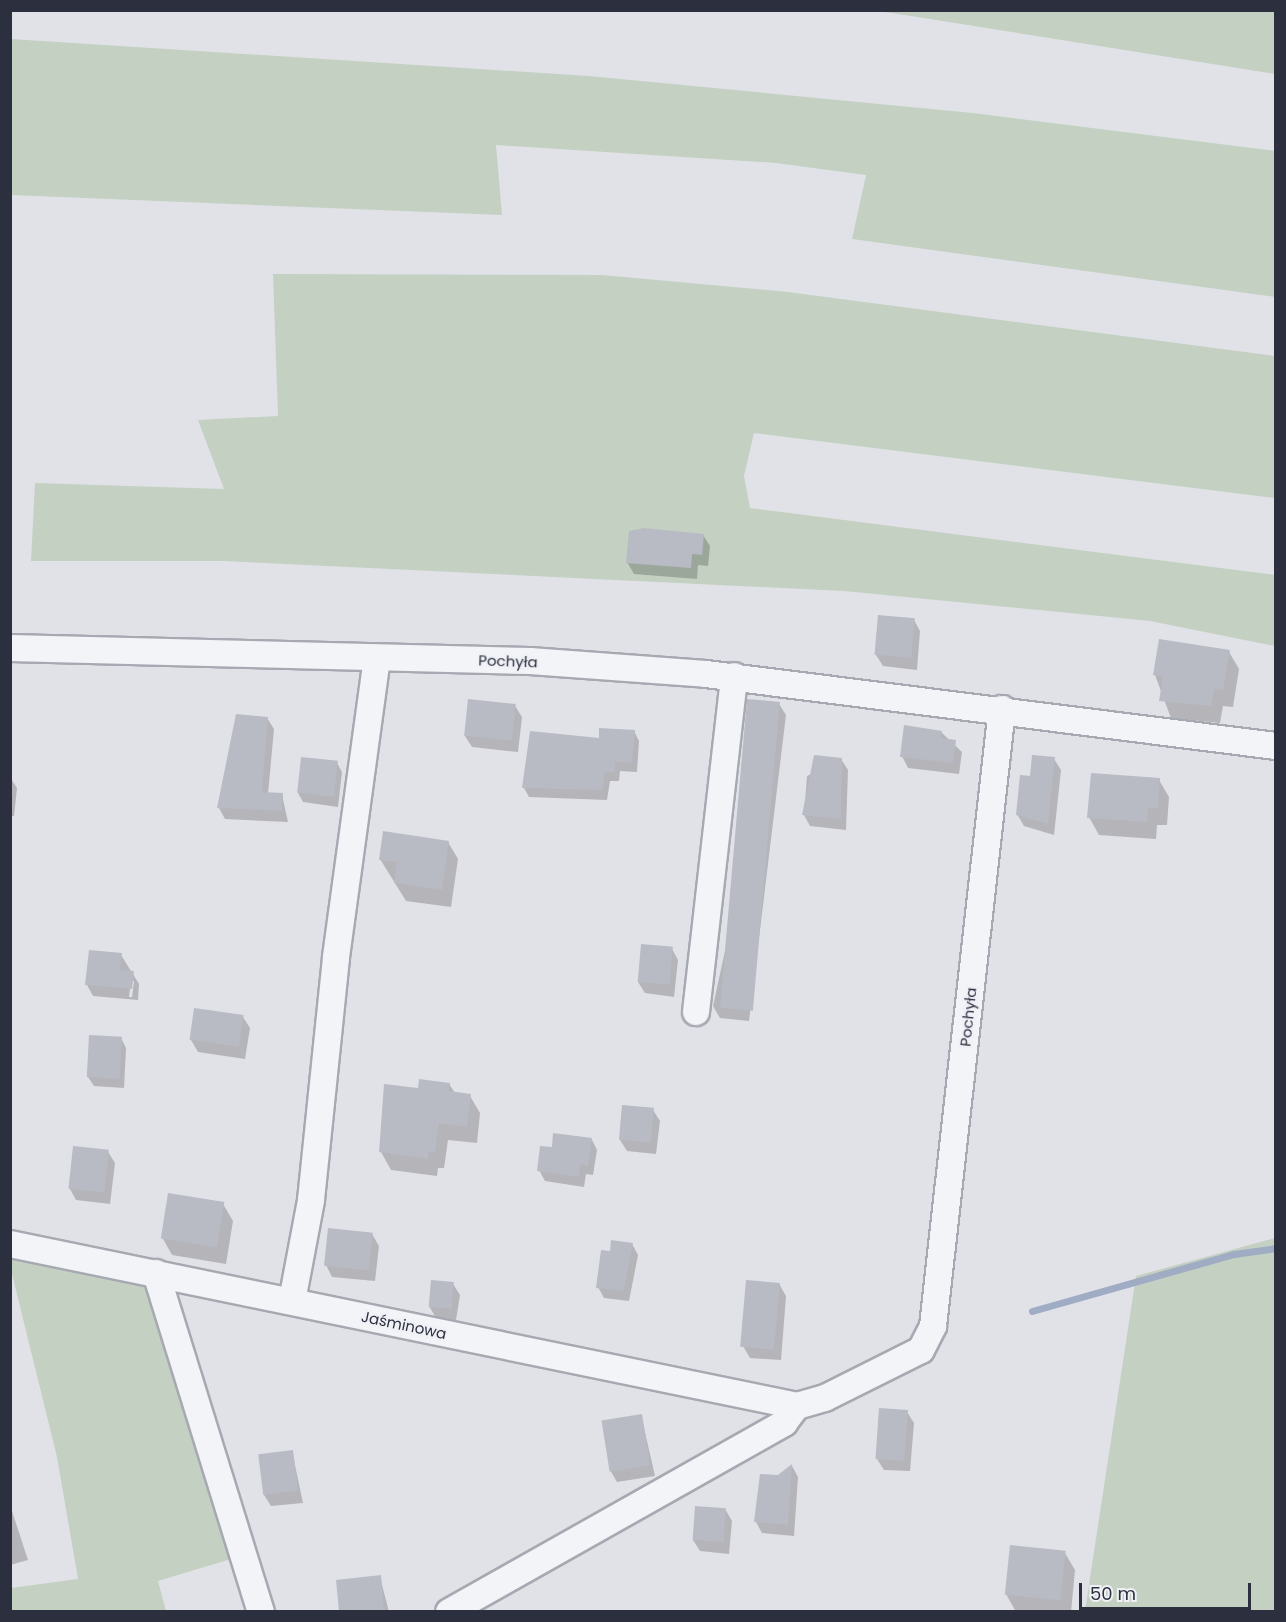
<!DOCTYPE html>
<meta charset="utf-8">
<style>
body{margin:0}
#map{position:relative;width:1286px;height:1622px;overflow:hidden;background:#e1e2e8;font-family:Poppins,sans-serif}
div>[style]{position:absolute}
.green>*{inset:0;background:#c4d1c2}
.shadow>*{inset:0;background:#0003}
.stream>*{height:7px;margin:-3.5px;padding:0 3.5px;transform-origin:3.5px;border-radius:3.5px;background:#9facc4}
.building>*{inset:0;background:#b8bbc4;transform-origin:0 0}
.roads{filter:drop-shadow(2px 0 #a7a9b2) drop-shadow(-2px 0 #a7a9b2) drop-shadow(0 2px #a7a9b2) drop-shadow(0 -2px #a7a9b2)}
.street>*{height:26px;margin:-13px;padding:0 13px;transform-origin:13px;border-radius:13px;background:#f3f4f7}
span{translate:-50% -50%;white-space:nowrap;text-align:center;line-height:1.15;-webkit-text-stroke:5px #f0f1f6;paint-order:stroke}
.street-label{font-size:15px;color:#2b2f3e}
.frame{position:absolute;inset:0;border:12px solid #2b2f3e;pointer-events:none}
.scale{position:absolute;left:1079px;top:1583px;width:172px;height:27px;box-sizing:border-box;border:3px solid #2b2f3e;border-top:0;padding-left:8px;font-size:18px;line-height:21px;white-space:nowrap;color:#2b2f3e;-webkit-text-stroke:4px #f0f1f6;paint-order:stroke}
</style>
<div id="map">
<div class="green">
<div style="clip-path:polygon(877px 11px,1275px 11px,1275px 74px,911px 16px)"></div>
<div style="clip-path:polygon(11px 39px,589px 76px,973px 113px,1275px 151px,1275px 297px,852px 239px,866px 175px,776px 163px,496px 145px,502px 215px,11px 195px)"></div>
<div style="clip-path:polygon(273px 274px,602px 275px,788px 292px,1275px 356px,1275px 498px,754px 433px,744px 476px,750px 508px,1275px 575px,1275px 646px,1150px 621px,844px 591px,224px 561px,31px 561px,35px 483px,224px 489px,198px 420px,278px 416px)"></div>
<div style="clip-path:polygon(1275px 1238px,1275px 1611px,1085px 1611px,1136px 1276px)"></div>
<div style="clip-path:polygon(10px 1250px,152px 1278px,231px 1559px,158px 1581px,166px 1611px,11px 1611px,11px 1588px,78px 1579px,57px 1457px,11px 1270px)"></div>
</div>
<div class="shadow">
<div style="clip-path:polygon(703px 535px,710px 546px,708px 566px,698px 565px,697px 579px,634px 574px,627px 562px)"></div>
<div style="clip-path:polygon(914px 620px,920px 631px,917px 670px,883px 666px,876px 655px)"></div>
<div style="clip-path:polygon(1229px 652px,1239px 669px,1233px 707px,1223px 706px,1220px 723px,1171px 718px,1155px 675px)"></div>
<div style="clip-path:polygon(779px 704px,786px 715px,749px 1021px,720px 1018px,713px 1006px)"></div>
<div style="clip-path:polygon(515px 706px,522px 717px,518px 752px,472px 747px,465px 736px)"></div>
<div style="clip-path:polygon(267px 718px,274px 729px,268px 794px,282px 795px,288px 822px,225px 819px,219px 808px)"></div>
<div style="clip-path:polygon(634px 731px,639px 741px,637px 772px,620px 771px,619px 781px,610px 781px,607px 800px,529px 797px,524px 788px,600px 739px)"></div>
<div style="clip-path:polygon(941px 732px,962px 752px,959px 774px,908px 768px,902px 756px)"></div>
<div style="clip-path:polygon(841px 759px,848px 770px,846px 830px,810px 826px,804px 815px,807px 776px)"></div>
<div style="clip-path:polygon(1054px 759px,1061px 770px,1054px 835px,1024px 826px,1017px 814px,1031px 778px)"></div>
<div style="clip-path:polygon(337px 763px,342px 772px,338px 807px,303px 802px,298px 793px)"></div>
<div style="clip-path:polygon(10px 777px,17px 788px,14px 816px,10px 816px)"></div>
<div style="clip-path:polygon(1159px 780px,1169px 797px,1167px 825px,1157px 825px,1156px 839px,1099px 835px,1089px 817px)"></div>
<div style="clip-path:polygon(448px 842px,458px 859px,451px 907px,406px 901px,380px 859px)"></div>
<div style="clip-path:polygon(672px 949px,678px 960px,674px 997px,645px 993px,638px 982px)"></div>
<div style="clip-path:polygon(evenodd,121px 955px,139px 984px,138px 1000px,93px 996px,87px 985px,121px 955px,131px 981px,134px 981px,132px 997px,129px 997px,131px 981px)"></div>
<div style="clip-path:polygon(243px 1017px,250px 1028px,245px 1059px,198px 1052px,191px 1040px)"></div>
<div style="clip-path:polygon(121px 1038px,126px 1048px,124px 1088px,94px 1086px,88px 1077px)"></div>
<div style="clip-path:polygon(449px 1084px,455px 1093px,470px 1096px,480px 1113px,477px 1143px,448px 1140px,444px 1168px,438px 1168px,437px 1176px,391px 1170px,381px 1152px,419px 1090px)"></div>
<div style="clip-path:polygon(653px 1110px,660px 1121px,656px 1154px,627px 1151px,620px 1140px)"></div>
<div style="clip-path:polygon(592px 1140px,597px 1150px,593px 1175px,586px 1174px,584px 1187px,545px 1181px,539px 1170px,553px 1149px)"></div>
<div style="clip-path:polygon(108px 1152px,115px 1163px,110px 1204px,76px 1200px,70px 1189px)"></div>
<div style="clip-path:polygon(223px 1204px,233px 1221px,226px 1264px,172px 1255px,162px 1237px)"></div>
<div style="clip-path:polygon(372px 1234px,379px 1246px,375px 1281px,332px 1277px,326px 1265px)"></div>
<div style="clip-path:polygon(632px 1244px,638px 1255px,629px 1301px,604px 1298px,598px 1287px,611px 1253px)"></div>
<div style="clip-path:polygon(453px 1284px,460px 1295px,456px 1320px,436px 1318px,429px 1306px)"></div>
<div style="clip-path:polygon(779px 1284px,786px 1296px,781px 1360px,750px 1358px,743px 1346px)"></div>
<div style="clip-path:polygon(907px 1412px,914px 1423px,910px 1471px,884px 1470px,877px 1459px)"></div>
<div style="clip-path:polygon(641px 1415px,655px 1476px,617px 1482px,610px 1470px)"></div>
<div style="clip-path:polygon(292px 1451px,303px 1503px,271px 1506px,264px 1495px)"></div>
<div style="clip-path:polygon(792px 1466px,798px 1477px,794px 1536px,762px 1533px,756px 1522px,778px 1477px)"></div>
<div style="clip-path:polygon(10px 1505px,28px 1560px,10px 1565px)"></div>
<div style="clip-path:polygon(725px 1509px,732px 1521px,729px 1554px,700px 1551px,693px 1540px)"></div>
<div style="clip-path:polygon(1065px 1553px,1075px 1570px,1071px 1612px,1016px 1612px,1006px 1594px)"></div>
<div style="clip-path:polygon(380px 1577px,389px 1612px,341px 1612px,338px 1581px)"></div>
</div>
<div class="stream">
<div style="left:1032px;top:1311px;width:210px;rotate:-15.8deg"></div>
<div style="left:1234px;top:1254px;width:42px;rotate:-8.1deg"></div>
</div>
<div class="building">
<div style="clip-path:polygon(644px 528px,704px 534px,702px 555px,692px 554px,691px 568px,626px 563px,629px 531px)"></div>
<div style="left:878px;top:615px;width:37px;height:40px;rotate:5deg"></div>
<div style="clip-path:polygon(1159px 639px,1230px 650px,1223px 690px,1214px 689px,1211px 706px,1159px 701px,1163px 677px,1153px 675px)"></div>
<div style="left:468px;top:699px;width:48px;height:37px;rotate:6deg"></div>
<div style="left:747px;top:699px;width:33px;height:310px;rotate:5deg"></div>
<div style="clip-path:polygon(236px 714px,268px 717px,262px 792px,283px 793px,282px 811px,217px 808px)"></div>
<div style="clip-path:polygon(904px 725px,942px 731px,941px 738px,956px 740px,953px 763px,900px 757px)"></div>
<div style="clip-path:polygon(599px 728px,635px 730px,632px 763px,615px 762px,615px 772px,605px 772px,602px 790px,522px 788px,530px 731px,599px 738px)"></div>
<div style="clip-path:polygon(814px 755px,842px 758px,841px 819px,802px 815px)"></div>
<div style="clip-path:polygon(1032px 755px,1055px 757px,1048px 824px,1016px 815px,1020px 775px,1030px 776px)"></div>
<div style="left:301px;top:757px;width:37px;height:36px;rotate:6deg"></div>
<div style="clip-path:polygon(1091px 773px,1160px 778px,1158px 808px,1148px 808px,1147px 822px,1087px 818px)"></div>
<div style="clip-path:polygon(383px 831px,449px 841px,442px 890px,394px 883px,397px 862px,379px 860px)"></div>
<div style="left:641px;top:944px;width:32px;height:38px;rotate:5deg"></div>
<div style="clip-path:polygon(89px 950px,122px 953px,120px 970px,134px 971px,132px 989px,85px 985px)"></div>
<div style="left:194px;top:1008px;width:50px;height:32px;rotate:8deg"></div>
<div style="left:89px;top:1035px;width:33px;height:42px;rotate:3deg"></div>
<div style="clip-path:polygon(419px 1079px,450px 1083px,449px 1091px,471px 1094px,467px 1127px,439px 1123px,435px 1152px,429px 1151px,428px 1159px,379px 1152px,384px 1084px,418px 1088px)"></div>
<div style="left:622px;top:1105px;width:32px;height:35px;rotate:5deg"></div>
<div style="clip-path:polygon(553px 1133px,592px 1138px,588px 1166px,580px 1164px,579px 1177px,537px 1171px,540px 1146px,552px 1147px)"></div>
<div style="left:73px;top:1146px;width:36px;height:43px;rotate:6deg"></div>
<div style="left:168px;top:1193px;width:57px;height:46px;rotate:9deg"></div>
<div style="left:328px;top:1228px;width:45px;height:38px;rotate:6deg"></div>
<div style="clip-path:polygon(611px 1240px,633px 1243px,624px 1291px,596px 1288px,601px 1250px,610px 1251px)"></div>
<div style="left:431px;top:1280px;width:23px;height:27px;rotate:5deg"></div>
<div style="left:746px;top:1280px;width:34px;height:67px;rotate:5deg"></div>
<div style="left:879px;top:1408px;width:29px;height:51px;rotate:4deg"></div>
<div style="left:642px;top:1414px;width:52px;height:41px;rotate:81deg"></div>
<div style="left:293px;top:1450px;width:41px;height:35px;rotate:83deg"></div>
<div style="clip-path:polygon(792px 1464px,788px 1525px,754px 1522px,760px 1474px,778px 1475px)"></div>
<div style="left:695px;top:1506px;width:31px;height:34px;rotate:4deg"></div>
<div style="left:1010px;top:1545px;width:56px;height:50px;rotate:6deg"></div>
<div style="clip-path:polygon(381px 1575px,384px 1611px,339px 1611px,336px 1580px)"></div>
</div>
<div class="roads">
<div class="street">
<div style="left:10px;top:648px;width:520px;rotate:1.43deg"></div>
<div style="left:530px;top:661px;width:176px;rotate:4.2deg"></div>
<div style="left:706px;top:674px;width:575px;rotate:7.2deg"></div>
<div style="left:696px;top:1012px;width:338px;rotate:-83.5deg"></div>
<div style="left:10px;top:1244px;width:804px;rotate:11.63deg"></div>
<div style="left:797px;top:1406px;width:29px;rotate:-16deg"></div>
<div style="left:825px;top:1398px;width:107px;rotate:-26.6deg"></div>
<div style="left:921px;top:1350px;width:27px;rotate:-63deg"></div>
<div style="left:933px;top:1326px;width:621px;rotate:-83.62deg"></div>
<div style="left:156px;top:1273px;width:355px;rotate:72.8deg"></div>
<div style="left:292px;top:1301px;width:103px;rotate:-79.3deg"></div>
<div style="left:311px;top:1200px;width:244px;rotate:-84.1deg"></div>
<div style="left:336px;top:957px;width:302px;rotate:-82.2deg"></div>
<div style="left:449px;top:1612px;width:385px;rotate:-29.4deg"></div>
<div style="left:784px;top:1423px;width:21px;rotate:-53deg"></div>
</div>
</div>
<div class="street-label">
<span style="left:508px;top:661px;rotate:2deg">Pochyła</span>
<span style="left:968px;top:1017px;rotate:-84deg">Pochyła</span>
<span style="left:404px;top:1325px;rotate:12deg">Jaśminowa</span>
</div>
<div class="frame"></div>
<div class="scale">50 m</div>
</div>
